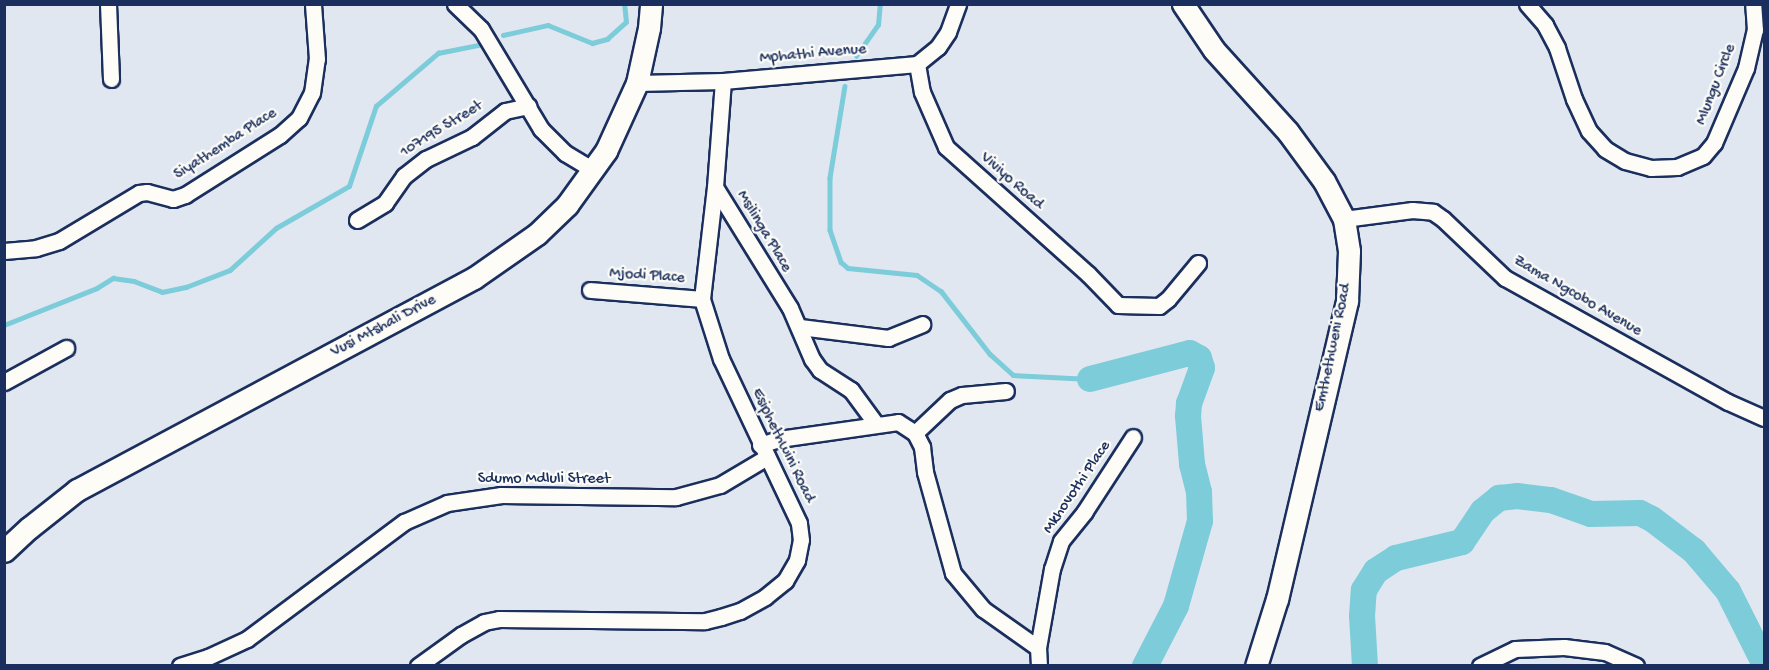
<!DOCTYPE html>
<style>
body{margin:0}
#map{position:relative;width:1769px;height:670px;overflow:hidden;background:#e0e7f1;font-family:"Gochi Hand",sans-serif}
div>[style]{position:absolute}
.stream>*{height:4.5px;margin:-2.25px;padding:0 2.25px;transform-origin:2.25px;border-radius:2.25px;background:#7cccd9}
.river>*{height:26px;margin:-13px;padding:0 13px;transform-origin:13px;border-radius:13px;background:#7cccd9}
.roads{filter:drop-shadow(2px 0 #1b2f5e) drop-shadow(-2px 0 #1b2f5e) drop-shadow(0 2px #1b2f5e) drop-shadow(0 -2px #1b2f5e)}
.street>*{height:15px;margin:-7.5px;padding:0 7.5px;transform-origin:7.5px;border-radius:7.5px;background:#fdfcf7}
.secondary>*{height:21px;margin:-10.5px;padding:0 10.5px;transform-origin:10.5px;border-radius:10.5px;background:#fdfcf7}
span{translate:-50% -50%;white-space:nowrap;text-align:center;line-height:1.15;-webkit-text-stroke:4.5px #fdfcf7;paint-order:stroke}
.street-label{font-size:16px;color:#1b2f5e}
.frame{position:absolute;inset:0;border:6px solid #1b2f5e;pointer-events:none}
</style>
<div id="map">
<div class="stream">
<div style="left:503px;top:35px;width:46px;rotate:-12.5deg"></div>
<div style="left:548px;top:25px;width:48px;rotate:22.2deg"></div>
<div style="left:592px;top:43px;width:16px;rotate:-15deg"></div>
<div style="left:607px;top:39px;width:25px;rotate:-42deg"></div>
<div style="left:626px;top:22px;width:18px;rotate:-96deg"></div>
<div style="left:856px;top:56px;width:38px;rotate:-55deg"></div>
<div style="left:878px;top:25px;width:21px;rotate:-85deg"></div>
<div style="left:845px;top:86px;width:93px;rotate:99.3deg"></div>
<div style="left:830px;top:178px;width:52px;rotate:90deg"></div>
<div style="left:830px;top:230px;width:34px;rotate:71deg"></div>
<div style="left:841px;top:262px;width:9px;rotate:41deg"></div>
<div style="left:848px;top:268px;width:69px;rotate:5.8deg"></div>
<div style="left:917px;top:275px;width:29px;rotate:34deg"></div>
<div style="left:941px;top:291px;width:80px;rotate:52.1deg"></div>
<div style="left:990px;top:354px;width:31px;rotate:42deg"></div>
<div style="left:1013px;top:375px;width:77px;rotate:3deg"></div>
<div style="left:4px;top:325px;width:100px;rotate:-21.7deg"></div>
<div style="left:97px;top:288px;width:19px;rotate:-32deg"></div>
<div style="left:113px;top:278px;width:21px;rotate:8deg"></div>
<div style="left:134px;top:281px;width:30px;rotate:21deg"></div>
<div style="left:162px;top:292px;width:25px;rotate:-12deg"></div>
<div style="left:186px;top:287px;width:47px;rotate:-21.1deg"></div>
<div style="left:230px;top:270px;width:62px;rotate:-42.4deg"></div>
<div style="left:276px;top:228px;width:84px;rotate:-29.9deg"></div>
<div style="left:349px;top:186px;width:84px;rotate:-71.4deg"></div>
<div style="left:376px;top:106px;width:82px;rotate:-40.5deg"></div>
<div style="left:438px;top:53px;width:41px;rotate:-11.3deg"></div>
</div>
<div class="river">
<div style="left:1090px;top:379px;width:103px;rotate:-14.6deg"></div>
<div style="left:1190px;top:353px;width:10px;rotate:29deg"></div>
<div style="left:1199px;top:358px;width:10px;rotate:73deg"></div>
<div style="left:1202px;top:368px;width:37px;rotate:110deg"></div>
<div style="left:1189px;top:403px;width:13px;rotate:94deg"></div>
<div style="left:1188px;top:416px;width:48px;rotate:85.2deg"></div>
<div style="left:1192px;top:464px;width:29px;rotate:76deg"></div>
<div style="left:1199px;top:492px;width:29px;rotate:88deg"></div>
<div style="left:1200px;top:521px;width:88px;rotate:105.8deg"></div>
<div style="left:1176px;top:606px;width:68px;rotate:117.3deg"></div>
<div style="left:1365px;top:666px;width:50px;rotate:-93.4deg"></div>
<div style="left:1362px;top:616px;width:26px;rotate:-86deg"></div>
<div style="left:1364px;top:590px;width:22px;rotate:-58deg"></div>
<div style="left:1376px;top:571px;width:24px;rotate:-33deg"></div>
<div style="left:1396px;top:558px;width:68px;rotate:-13.6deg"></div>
<div style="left:1462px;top:542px;width:37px;rotate:-56deg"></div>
<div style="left:1483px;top:511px;width:21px;rotate:-39deg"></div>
<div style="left:1499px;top:498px;width:18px;rotate:-6deg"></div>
<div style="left:1517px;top:496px;width:34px;rotate:7deg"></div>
<div style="left:1551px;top:500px;width:42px;rotate:19.3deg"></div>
<div style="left:1591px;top:514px;width:49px;rotate:-1.2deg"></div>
<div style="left:1640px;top:513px;width:13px;rotate:27deg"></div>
<div style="left:1652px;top:519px;width:53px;rotate:37.3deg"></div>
<div style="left:1694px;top:551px;width:52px;rotate:49.6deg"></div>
<div style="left:1728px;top:591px;width:80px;rotate:63.4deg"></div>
</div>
<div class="roads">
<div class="street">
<div style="left:108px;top:4px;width:75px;rotate:87.7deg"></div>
<div style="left:455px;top:4px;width:36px;rotate:44deg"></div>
<div style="left:481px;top:29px;width:117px;rotate:59deg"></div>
<div style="left:541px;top:129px;width:34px;rotate:45deg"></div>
<div style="left:565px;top:153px;width:33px;rotate:31deg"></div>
<div style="left:1527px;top:4px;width:28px;rotate:49deg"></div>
<div style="left:1545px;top:25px;width:26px;rotate:62deg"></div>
<div style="left:1557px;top:48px;width:54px;rotate:71.6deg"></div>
<div style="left:1574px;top:99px;width:35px;rotate:65deg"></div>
<div style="left:1589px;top:131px;width:24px;rotate:48deg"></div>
<div style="left:1605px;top:149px;width:23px;rotate:31deg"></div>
<div style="left:1625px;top:161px;width:27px;rotate:15deg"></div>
<div style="left:1651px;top:168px;width:26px;rotate:-2deg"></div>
<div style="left:1677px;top:167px;width:28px;rotate:-23deg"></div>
<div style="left:1703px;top:156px;width:17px;rotate:-50deg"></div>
<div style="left:1714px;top:143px;width:82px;rotate:-66.9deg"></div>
<div style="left:1746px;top:68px;width:39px;rotate:-77deg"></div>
<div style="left:1755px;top:30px;width:26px;rotate:-94deg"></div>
<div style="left:917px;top:64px;width:28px;rotate:80deg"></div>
<div style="left:922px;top:92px;width:60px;rotate:66.4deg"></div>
<div style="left:946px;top:147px;width:191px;rotate:41.8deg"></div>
<div style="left:1088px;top:274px;width:43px;rotate:45.9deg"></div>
<div style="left:1118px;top:305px;width:41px;rotate:1.4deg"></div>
<div style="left:1159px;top:306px;width:11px;rotate:-38deg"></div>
<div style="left:1168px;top:299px;width:47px;rotate:-50.2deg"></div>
<div style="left:637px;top:83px;width:86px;rotate:-1.3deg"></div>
<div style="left:723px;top:81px;width:195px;rotate:-5deg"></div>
<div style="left:917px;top:64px;width:27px;rotate:-39deg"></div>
<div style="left:938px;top:47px;width:18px;rotate:-56deg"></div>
<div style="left:948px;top:32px;width:30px;rotate:-70deg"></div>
<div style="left:715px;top:187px;width:142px;rotate:58.2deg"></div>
<div style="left:790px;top:308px;width:56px;rotate:66.7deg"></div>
<div style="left:812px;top:359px;width:14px;rotate:54deg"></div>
<div style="left:820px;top:370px;width:37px;rotate:33deg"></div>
<div style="left:851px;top:390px;width:42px;rotate:53.7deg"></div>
<div style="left:1344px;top:219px;width:69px;rotate:-7.5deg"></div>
<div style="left:1412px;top:210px;width:21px;rotate:5deg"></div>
<div style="left:1433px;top:212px;width:12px;rotate:35deg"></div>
<div style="left:1443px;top:219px;width:86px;rotate:43.6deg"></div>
<div style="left:1505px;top:278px;width:255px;rotate:29.1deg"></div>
<div style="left:1728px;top:402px;width:39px;rotate:24deg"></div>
<div style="left:357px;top:220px;width:33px;rotate:-31deg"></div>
<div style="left:385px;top:203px;width:33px;rotate:-55deg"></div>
<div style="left:404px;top:176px;width:28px;rotate:-38deg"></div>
<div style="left:426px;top:159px;width:51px;rotate:-25.6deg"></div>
<div style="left:472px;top:137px;width:42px;rotate:-38.2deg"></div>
<div style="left:505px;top:111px;width:24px;rotate:-12deg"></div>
<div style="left:4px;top:251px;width:32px;rotate:-5deg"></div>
<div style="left:36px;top:248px;width:24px;rotate:-17deg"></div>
<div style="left:59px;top:241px;width:93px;rotate:-31deg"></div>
<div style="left:139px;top:193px;width:8px;rotate:-7deg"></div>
<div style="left:147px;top:192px;width:27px;rotate:15deg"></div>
<div style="left:173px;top:199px;width:13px;rotate:-18deg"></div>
<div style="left:185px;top:195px;width:112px;rotate:-32.3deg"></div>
<div style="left:280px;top:135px;width:25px;rotate:-42deg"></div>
<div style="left:299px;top:118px;width:28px;rotate:-63deg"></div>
<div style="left:312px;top:93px;width:34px;rotate:-82deg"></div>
<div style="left:317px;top:59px;width:55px;rotate:-94.2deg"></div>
<div style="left:590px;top:290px;width:112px;rotate:4.6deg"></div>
<div style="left:800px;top:327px;width:89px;rotate:7.1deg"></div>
<div style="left:888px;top:338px;width:37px;rotate:-22deg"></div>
<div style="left:4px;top:382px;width:71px;rotate:-28.7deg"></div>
<div style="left:915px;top:433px;width:48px;rotate:-43.3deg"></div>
<div style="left:950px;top:400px;width:13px;rotate:-23deg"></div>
<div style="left:962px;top:395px;width:44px;rotate:-5.2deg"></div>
<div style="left:760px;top:445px;width:20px;rotate:-18deg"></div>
<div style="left:779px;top:439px;width:120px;rotate:-8.1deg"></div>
<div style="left:898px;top:422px;width:20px;rotate:33deg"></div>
<div style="left:915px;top:433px;width:16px;rotate:63deg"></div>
<div style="left:922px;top:447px;width:25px;rotate:83deg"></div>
<div style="left:925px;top:472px;width:105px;rotate:74.5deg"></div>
<div style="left:953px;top:573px;width:47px;rotate:50.2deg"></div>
<div style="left:983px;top:609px;width:67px;rotate:35.3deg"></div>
<div style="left:180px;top:666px;width:29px;rotate:-18deg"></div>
<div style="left:208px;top:657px;width:43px;rotate:-24.8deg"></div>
<div style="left:247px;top:639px;width:196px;rotate:-36.7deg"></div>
<div style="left:404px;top:522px;width:47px;rotate:-23.8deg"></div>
<div style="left:447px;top:503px;width:55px;rotate:-8.4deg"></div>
<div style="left:501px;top:495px;width:175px;rotate:0.7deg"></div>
<div style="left:676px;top:497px;width:46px;rotate:-15.3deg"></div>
<div style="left:720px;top:485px;width:55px;rotate:-30.8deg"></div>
<div style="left:418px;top:666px;width:53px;rotate:-35.8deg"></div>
<div style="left:461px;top:635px;width:26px;rotate:-29deg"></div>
<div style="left:484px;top:622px;width:15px;rotate:-11deg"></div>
<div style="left:499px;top:619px;width:206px;rotate:0.6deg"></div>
<div style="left:705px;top:621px;width:16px;rotate:-14deg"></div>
<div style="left:721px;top:617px;width:20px;rotate:-18deg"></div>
<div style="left:740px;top:611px;width:29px;rotate:-29deg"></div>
<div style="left:765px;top:597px;width:26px;rotate:-39deg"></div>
<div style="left:785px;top:581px;width:24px;rotate:-60deg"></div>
<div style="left:797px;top:560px;width:20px;rotate:-79deg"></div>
<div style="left:801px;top:540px;width:17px;rotate:-97deg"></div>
<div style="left:799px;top:523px;width:182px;rotate:-115.4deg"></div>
<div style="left:721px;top:359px;width:63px;rotate:-107.6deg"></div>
<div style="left:702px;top:299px;width:113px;rotate:-83.4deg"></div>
<div style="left:715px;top:187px;width:106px;rotate:-85.7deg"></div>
<div style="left:1039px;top:666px;width:18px;rotate:-93deg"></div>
<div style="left:1038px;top:648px;width:80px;rotate:-80deg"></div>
<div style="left:1052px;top:569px;width:29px;rotate:-72deg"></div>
<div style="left:1061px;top:541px;width:38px;rotate:-51deg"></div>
<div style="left:1085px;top:511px;width:88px;rotate:-57deg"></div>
<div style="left:1480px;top:666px;width:39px;rotate:-26deg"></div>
<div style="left:1515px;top:649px;width:49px;rotate:-2.3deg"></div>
<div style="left:1564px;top:647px;width:41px;rotate:7deg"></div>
<div style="left:1605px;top:652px;width:34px;rotate:24deg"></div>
</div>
<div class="secondary">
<div style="left:1183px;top:4px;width:55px;rotate:56deg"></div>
<div style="left:1214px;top:50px;width:110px;rotate:47.9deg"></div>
<div style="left:1288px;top:132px;width:61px;rotate:53.7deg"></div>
<div style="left:1324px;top:181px;width:43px;rotate:62.2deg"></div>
<div style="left:1344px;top:219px;width:32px;rotate:81deg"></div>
<div style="left:1349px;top:251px;width:50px;rotate:92.3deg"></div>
<div style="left:1347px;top:301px;width:306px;rotate:103.2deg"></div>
<div style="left:1277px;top:599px;width:70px;rotate:107.4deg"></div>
<div style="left:4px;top:551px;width:34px;rotate:-43deg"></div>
<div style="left:29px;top:528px;width:61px;rotate:-38.4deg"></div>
<div style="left:77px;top:490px;width:450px;rotate:-28.1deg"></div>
<div style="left:474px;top:278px;width:77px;rotate:-34.9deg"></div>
<div style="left:537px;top:234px;width:42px;rotate:-44deg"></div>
<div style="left:567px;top:205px;width:67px;rotate:-54.2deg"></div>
<div style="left:606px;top:151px;width:75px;rotate:-65.5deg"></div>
<div style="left:637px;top:83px;width:56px;rotate:-77.7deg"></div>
<div style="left:649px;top:28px;width:24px;rotate:-85deg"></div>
</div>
</div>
<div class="street-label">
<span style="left:813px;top:55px;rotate:-5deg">Mphathi Avenue</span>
<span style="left:1717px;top:85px;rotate:-69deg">Mlungu Circle</span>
<span style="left:442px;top:130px;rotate:-32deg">107195 Street</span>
<span style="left:226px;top:145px;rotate:-33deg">Siyathemba Place</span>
<span style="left:1011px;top:182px;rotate:41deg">Viviyo Road</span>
<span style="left:763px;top:232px;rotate:59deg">Msilinga Place</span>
<span style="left:647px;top:277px;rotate:4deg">Mjodi Place</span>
<span style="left:1577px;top:297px;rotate:30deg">Zama Ngcobo Avenue</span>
<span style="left:384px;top:327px;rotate:-28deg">Vusi Mtshali Drive</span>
<span style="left:1334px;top:348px;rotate:-78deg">Emthethweni Road</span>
<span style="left:782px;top:446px;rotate:64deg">Esiphethwini Road</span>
<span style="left:544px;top:480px">Sdumo Mdluli Street</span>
<span style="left:1078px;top:488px;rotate:-56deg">Mkhovothi Place</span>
</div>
<div class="frame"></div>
</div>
